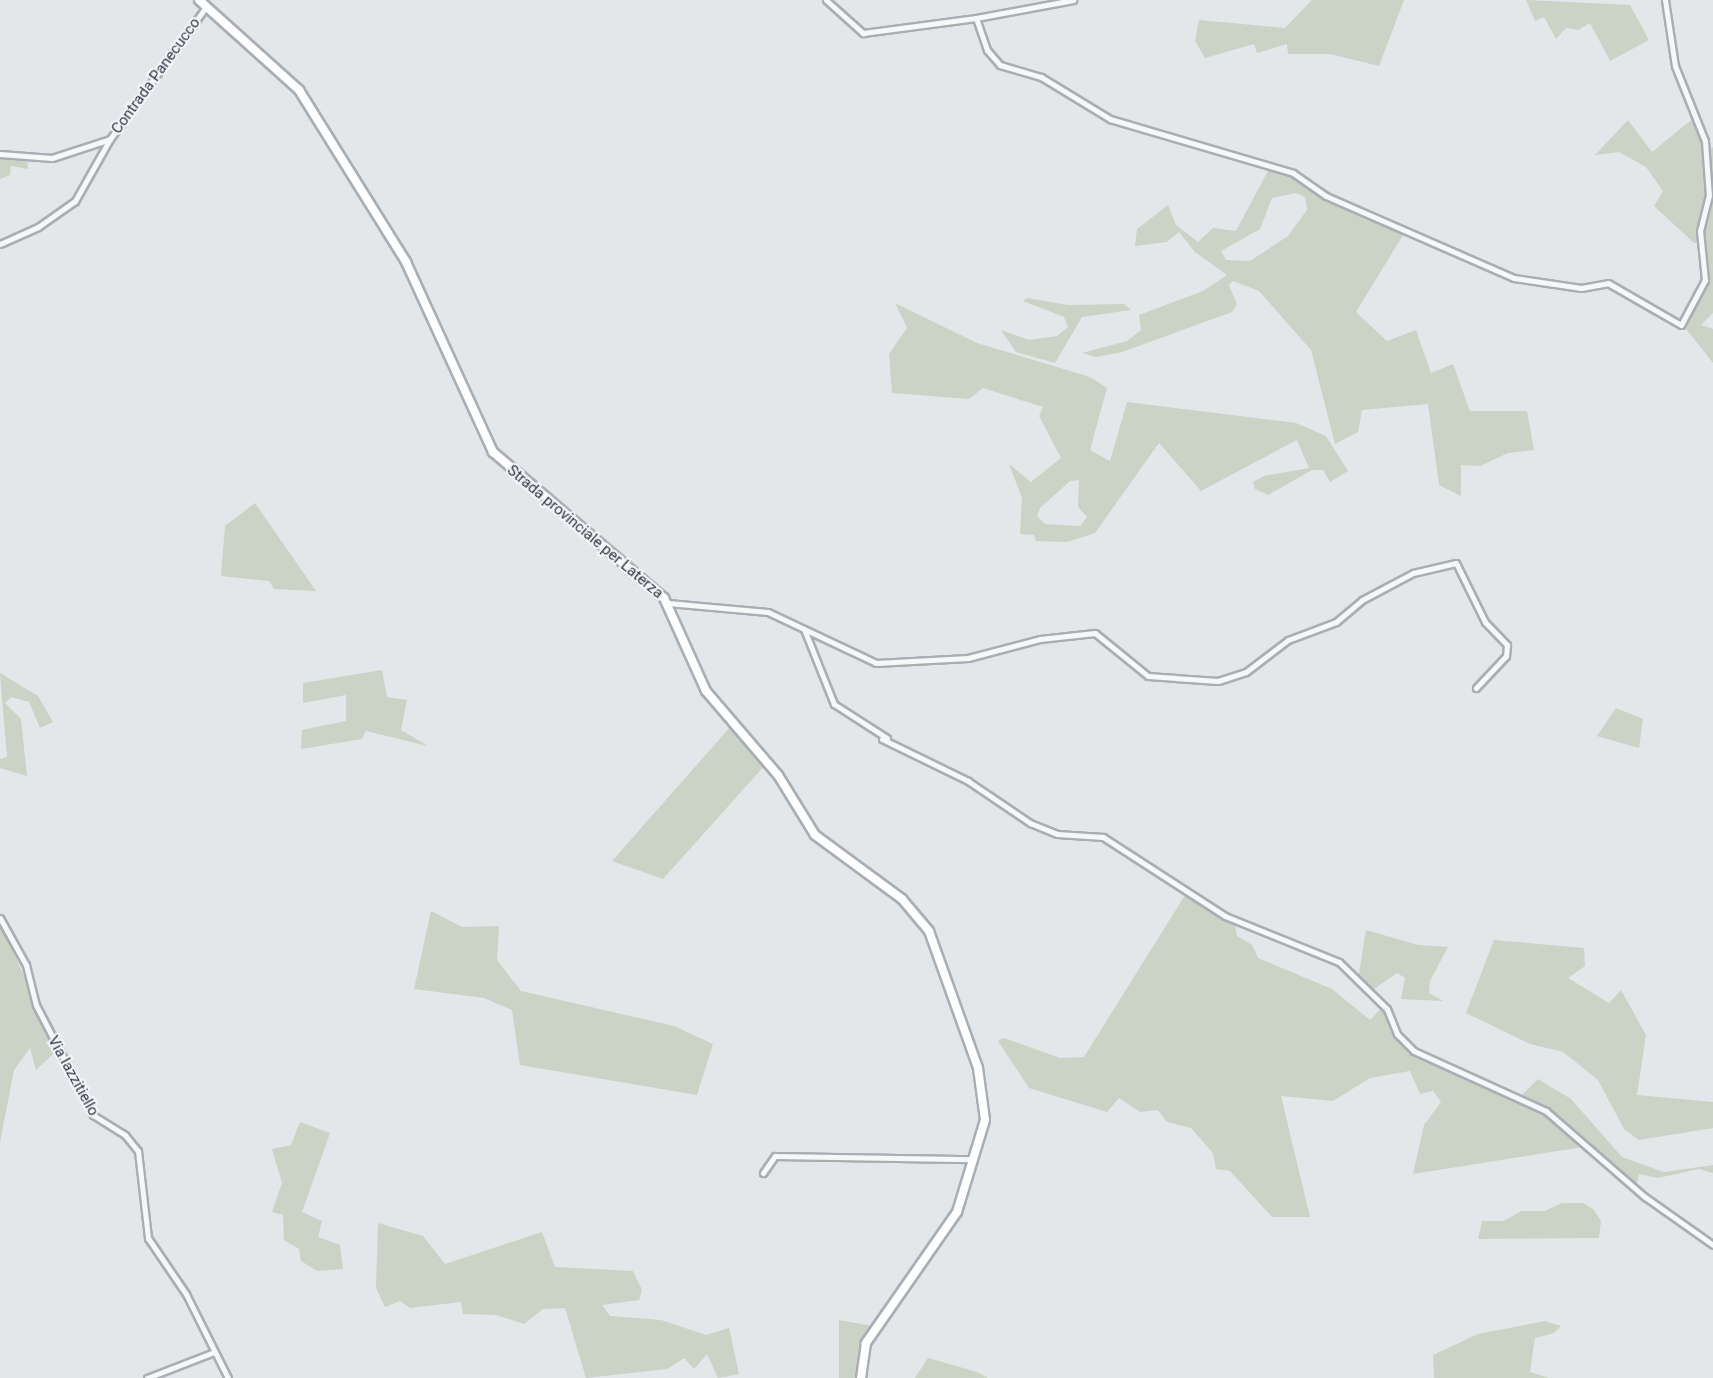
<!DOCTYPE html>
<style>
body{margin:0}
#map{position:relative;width:1713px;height:1378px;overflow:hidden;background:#e3e7ea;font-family:Roboto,sans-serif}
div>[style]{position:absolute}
.green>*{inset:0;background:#cad3c5}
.roads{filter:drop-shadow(2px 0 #a9aeb4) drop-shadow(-2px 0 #a9aeb4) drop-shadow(0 2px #a9aeb4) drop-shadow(0 -2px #a9aeb4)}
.street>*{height:5px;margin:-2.5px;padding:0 2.5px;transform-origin:2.5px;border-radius:2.5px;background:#f6f7f9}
.secondary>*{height:8px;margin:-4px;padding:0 4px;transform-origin:4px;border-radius:4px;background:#fff}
span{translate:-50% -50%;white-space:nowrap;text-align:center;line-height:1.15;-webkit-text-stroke:4.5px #f3f5f8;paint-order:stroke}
.street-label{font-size:15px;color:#2d3641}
</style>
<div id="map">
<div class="green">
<div style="clip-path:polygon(1312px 0,1404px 0,1379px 66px,1330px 54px,1288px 54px,1287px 44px,1257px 53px,1254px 44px,1205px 58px,1195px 41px,1199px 20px,1285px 28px)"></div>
<div style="clip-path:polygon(1526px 0,1630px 5px,1649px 40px,1610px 61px,1590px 23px,1578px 30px,1566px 28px,1556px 39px,1544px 17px,1535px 21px)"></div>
<div style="clip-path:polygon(1695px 117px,1703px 140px,1708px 194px,1699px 243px,1694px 243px,1654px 206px,1663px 191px,1646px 167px,1619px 152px,1595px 155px,1628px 120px,1652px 152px)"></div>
<div style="clip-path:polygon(1713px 147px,1713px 313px,1701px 325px,1713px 329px,1713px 363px,1683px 325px,1703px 285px,1701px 227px,1709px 207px,1708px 152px)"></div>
<div style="clip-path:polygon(0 156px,27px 157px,28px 169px,11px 166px,10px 175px,0 179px)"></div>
<div style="clip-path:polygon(evenodd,1270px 167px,1405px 232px,1356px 312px,1387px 341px,1416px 330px,1431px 373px,1453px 364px,1470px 411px,1527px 411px,1534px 450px,1508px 453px,1480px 466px,1461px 465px,1461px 496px,1439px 485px,1428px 404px,1362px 410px,1358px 432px,1335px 444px,1311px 350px,1259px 291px,1233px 281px,1229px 285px,1237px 304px,1232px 312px,1122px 352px,1096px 357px,1082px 353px,1127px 341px,1141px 330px,1139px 315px,1203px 291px,1227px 275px,1195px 252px,1179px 232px,1167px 242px,1135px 246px,1137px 229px,1168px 205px,1176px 225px,1198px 242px,1213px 228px,1236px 231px,1270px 167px,1296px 193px,1305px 197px,1307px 210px,1288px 236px,1250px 261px,1226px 260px,1221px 251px,1260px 229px,1272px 198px,1296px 193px)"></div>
<div style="clip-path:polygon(1027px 298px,1068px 305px,1124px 304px,1131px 310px,1082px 317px,1055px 363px,1016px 352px,1001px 330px,1029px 340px,1057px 336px,1068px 327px,1064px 317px,1023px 301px)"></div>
<div style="clip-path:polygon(evenodd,895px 303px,977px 343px,1090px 377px,1107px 388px,1090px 450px,1110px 461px,1127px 402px,1296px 423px,1326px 436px,1348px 471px,1330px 482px,1323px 470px,1312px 470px,1268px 495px,1255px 489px,1253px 482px,1264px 476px,1309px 468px,1297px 440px,1201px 491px,1159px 443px,1095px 533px,1067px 542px,1036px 541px,1034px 535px,1020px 534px,1022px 498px,1009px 464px,1031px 482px,1061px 458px,1039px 416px,1043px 407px,983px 388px,969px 399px,892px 393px,889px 354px,907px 328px,895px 303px,1079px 480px,1078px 507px,1087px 517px,1080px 526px,1045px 524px,1037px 516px,1040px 508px,1070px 481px,1079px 480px)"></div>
<div style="clip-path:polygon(255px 503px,316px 591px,274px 589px,269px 581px,221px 576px,225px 526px)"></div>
<div style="clip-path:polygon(382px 670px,387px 697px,407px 700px,401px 730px,428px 746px,366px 731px,362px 739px,301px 749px,302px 730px,346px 721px,346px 695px,303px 703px,303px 683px)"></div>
<div style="clip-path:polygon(0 673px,38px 696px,53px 722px,40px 728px,29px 702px,11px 697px,5px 703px,21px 719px,27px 776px,0 768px,0 759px,7px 757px)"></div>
<div style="clip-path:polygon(1616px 708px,1643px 719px,1639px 748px,1597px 736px)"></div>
<div style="clip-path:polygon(731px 726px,766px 764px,663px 879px,612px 861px)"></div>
<div style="clip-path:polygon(1187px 892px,1234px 921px,1237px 936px,1252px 945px,1258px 958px,1332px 989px,1370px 1020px,1385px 1004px,1411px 1047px,1521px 1096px,1538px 1079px,1571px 1099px,1622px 1157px,1664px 1172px,1713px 1165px,1713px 1173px,1699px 1169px,1658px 1178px,1639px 1174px,1636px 1189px,1583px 1147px,1413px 1174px,1424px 1125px,1441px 1102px,1433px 1091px,1420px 1094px,1410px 1071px,1370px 1078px,1333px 1101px,1281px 1096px,1310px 1217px,1272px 1217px,1230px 1171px,1216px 1169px,1213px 1153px,1191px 1128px,1167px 1122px,1158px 1110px,1140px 1112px,1119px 1098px,1107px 1112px,1029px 1088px,998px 1041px,1004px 1038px,1060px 1058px,1084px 1057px)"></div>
<div style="clip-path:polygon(431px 911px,462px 927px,499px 926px,497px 960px,521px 991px,674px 1026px,713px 1044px,697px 1095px,520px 1065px,512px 1010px,484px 998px,414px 989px)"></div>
<div style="clip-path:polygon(0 922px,57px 1050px,36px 1070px,30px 1048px,14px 1070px,0 1142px)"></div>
<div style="clip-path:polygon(1366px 930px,1418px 945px,1448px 947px,1430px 981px,1429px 993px,1443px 1001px,1401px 999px,1405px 978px,1397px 973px,1371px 991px,1358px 979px)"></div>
<div style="clip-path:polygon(1494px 940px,1584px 948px,1585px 966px,1568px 978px,1609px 1003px,1621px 990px,1646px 1035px,1637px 1095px,1713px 1102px,1713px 1128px,1639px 1140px,1624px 1129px,1598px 1080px,1563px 1052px,1530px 1044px,1466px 1013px)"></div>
<div style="clip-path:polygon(300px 1122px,330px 1133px,302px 1212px,322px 1221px,318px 1237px,340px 1245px,343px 1269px,317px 1271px,301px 1261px,299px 1249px,284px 1240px,283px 1215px,272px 1212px,282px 1183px,272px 1149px,291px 1145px)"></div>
<div style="clip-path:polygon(1562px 1203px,1583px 1203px,1594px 1210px,1601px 1221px,1599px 1238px,1478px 1239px,1482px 1221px,1504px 1221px,1521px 1211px,1545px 1211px)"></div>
<div style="clip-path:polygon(378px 1223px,423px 1236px,445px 1264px,542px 1232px,555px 1267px,633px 1271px,642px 1290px,639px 1300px,602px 1305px,610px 1316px,661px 1320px,706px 1335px,729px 1328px,739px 1374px,718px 1378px,707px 1354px,694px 1369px,684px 1358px,667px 1369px,586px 1378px,565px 1308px,543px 1309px,524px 1324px,496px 1315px,463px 1314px,461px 1302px,410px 1308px,400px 1301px,385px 1307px,376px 1288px)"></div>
<div style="clip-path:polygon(839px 1320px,872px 1326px,861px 1346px,859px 1378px,839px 1378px)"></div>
<div style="clip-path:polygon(1545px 1321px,1561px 1326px,1554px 1333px,1535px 1338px,1530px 1372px,1549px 1378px,1434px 1378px,1433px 1355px,1478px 1334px)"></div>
<div style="clip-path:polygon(928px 1358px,977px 1372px,988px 1378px,915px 1378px)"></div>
</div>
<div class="roads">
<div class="street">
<div style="left:826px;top:0;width:50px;rotate:41.7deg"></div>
<div style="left:863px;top:33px;width:114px;rotate:-7.6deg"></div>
<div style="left:976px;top:18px;width:34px;rotate:71deg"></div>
<div style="left:987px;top:50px;width:20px;rotate:49deg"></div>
<div style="left:1000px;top:65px;width:43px;rotate:16.3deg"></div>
<div style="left:1041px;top:77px;width:81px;rotate:31.3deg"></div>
<div style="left:1110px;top:119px;width:191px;rotate:16.4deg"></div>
<div style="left:1293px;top:173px;width:40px;rotate:34.9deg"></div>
<div style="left:1326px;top:196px;width:205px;rotate:23.6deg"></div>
<div style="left:1514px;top:278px;width:68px;rotate:8.5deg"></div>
<div style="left:1581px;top:288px;width:27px;rotate:-10deg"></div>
<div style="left:1608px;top:283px;width:84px;rotate:29.9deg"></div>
<div style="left:1681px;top:325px;width:51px;rotate:-61.9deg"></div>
<div style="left:1705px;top:280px;width:49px;rotate:-95.8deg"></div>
<div style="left:1700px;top:231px;width:36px;rotate:-76deg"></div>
<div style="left:1709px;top:196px;width:55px;rotate:-94.2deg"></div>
<div style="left:1705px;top:141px;width:81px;rotate:-111.8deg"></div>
<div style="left:1675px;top:66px;width:67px;rotate:-98.6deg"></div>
<div style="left:976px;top:18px;width:99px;rotate:-10.5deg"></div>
<div style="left:0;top:154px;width:52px;rotate:4.4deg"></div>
<div style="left:52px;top:158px;width:61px;rotate:-18.1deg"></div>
<div style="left:110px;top:139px;width:163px;rotate:-54deg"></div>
<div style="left:0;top:244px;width:42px;rotate:-24.1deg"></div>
<div style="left:38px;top:227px;width:45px;rotate:-35.1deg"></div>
<div style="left:75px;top:201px;width:71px;rotate:-60.6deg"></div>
<div style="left:668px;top:603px;width:100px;rotate:5.1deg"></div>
<div style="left:768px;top:612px;width:119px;rotate:25.3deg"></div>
<div style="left:876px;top:663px;width:92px;rotate:-3.1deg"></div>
<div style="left:968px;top:658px;width:74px;rotate:-14.8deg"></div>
<div style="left:1040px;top:639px;width:55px;rotate:-6.2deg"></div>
<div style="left:1095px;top:633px;width:68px;rotate:39.1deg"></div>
<div style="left:1148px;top:676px;width:70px;rotate:4.1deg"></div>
<div style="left:1218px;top:681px;width:29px;rotate:-18deg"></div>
<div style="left:1246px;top:672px;width:53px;rotate:-37.3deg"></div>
<div style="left:1288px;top:640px;width:51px;rotate:-20.6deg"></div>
<div style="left:1336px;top:622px;width:34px;rotate:-40deg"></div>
<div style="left:1362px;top:600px;width:58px;rotate:-27.9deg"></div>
<div style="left:1413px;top:573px;width:44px;rotate:-13.1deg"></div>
<div style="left:1456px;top:563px;width:66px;rotate:63.8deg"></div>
<div style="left:1485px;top:622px;width:32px;rotate:46deg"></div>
<div style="left:1507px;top:645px;width:11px;rotate:95deg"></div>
<div style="left:1506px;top:656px;width:44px;rotate:133.2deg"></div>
<div style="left:804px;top:629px;width:81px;rotate:68.2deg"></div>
<div style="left:834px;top:704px;width:63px;rotate:32.7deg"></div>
<div style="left:882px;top:739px;width:96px;rotate:26deg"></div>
<div style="left:968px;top:781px;width:75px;rotate:34.1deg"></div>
<div style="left:1030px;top:823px;width:29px;rotate:22deg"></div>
<div style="left:1057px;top:834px;width:46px;rotate:3.7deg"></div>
<div style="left:1103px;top:837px;width:145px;rotate:32.9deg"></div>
<div style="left:1225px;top:916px;width:123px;rotate:22deg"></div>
<div style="left:1339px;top:962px;width:67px;rotate:44.4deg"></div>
<div style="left:1387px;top:1009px;width:27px;rotate:68deg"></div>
<div style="left:1397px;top:1034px;width:24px;rotate:45deg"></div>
<div style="left:1414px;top:1051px;width:145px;rotate:24.4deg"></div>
<div style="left:1546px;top:1111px;width:131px;rotate:41deg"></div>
<div style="left:1645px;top:1197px;width:83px;rotate:35.2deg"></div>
<div style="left:0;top:918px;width:54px;rotate:61deg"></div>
<div style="left:26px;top:965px;width:41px;rotate:76deg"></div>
<div style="left:36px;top:1005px;width:124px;rotate:62.6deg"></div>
<div style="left:93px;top:1115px;width:38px;rotate:32deg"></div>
<div style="left:125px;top:1135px;width:21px;rotate:51deg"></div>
<div style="left:138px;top:1151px;width:88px;rotate:83.4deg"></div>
<div style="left:148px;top:1238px;width:68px;rotate:55.8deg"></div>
<div style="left:186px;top:1294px;width:94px;rotate:63.4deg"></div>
<div style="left:763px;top:1173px;width:21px;rotate:-55deg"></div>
<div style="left:775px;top:1156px;width:199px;rotate:0.9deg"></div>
<div style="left:147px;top:1378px;width:72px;rotate:-21.2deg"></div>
</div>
<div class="secondary">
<div style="left:199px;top:0;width:135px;rotate:42deg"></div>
<div style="left:299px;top:90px;width:203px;rotate:58.1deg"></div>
<div style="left:406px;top:262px;width:209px;rotate:65.4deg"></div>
<div style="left:493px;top:452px;width:225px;rotate:40.5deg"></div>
<div style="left:664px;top:598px;width:102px;rotate:65.7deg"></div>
<div style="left:706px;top:691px;width:111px;rotate:49.4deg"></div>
<div style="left:778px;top:775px;width:70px;rotate:58.3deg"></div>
<div style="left:815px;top:835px;width:108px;rotate:36.3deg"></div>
<div style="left:902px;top:899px;width:42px;rotate:49.8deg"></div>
<div style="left:929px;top:931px;width:145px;rotate:70.3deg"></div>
<div style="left:978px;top:1068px;width:52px;rotate:82.3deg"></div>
<div style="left:985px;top:1120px;width:96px;rotate:106.9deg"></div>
<div style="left:957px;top:1212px;width:160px;rotate:124.8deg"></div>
<div style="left:866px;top:1343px;width:35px;rotate:98deg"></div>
</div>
</div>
<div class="street-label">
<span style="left:156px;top:76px;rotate:-54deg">Contrada Panecucco</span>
<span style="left:585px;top:532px;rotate:40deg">Strada provinciale per Laterza</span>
<span style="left:73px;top:1076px;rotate:61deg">Via Iazzitiello</span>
</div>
</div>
